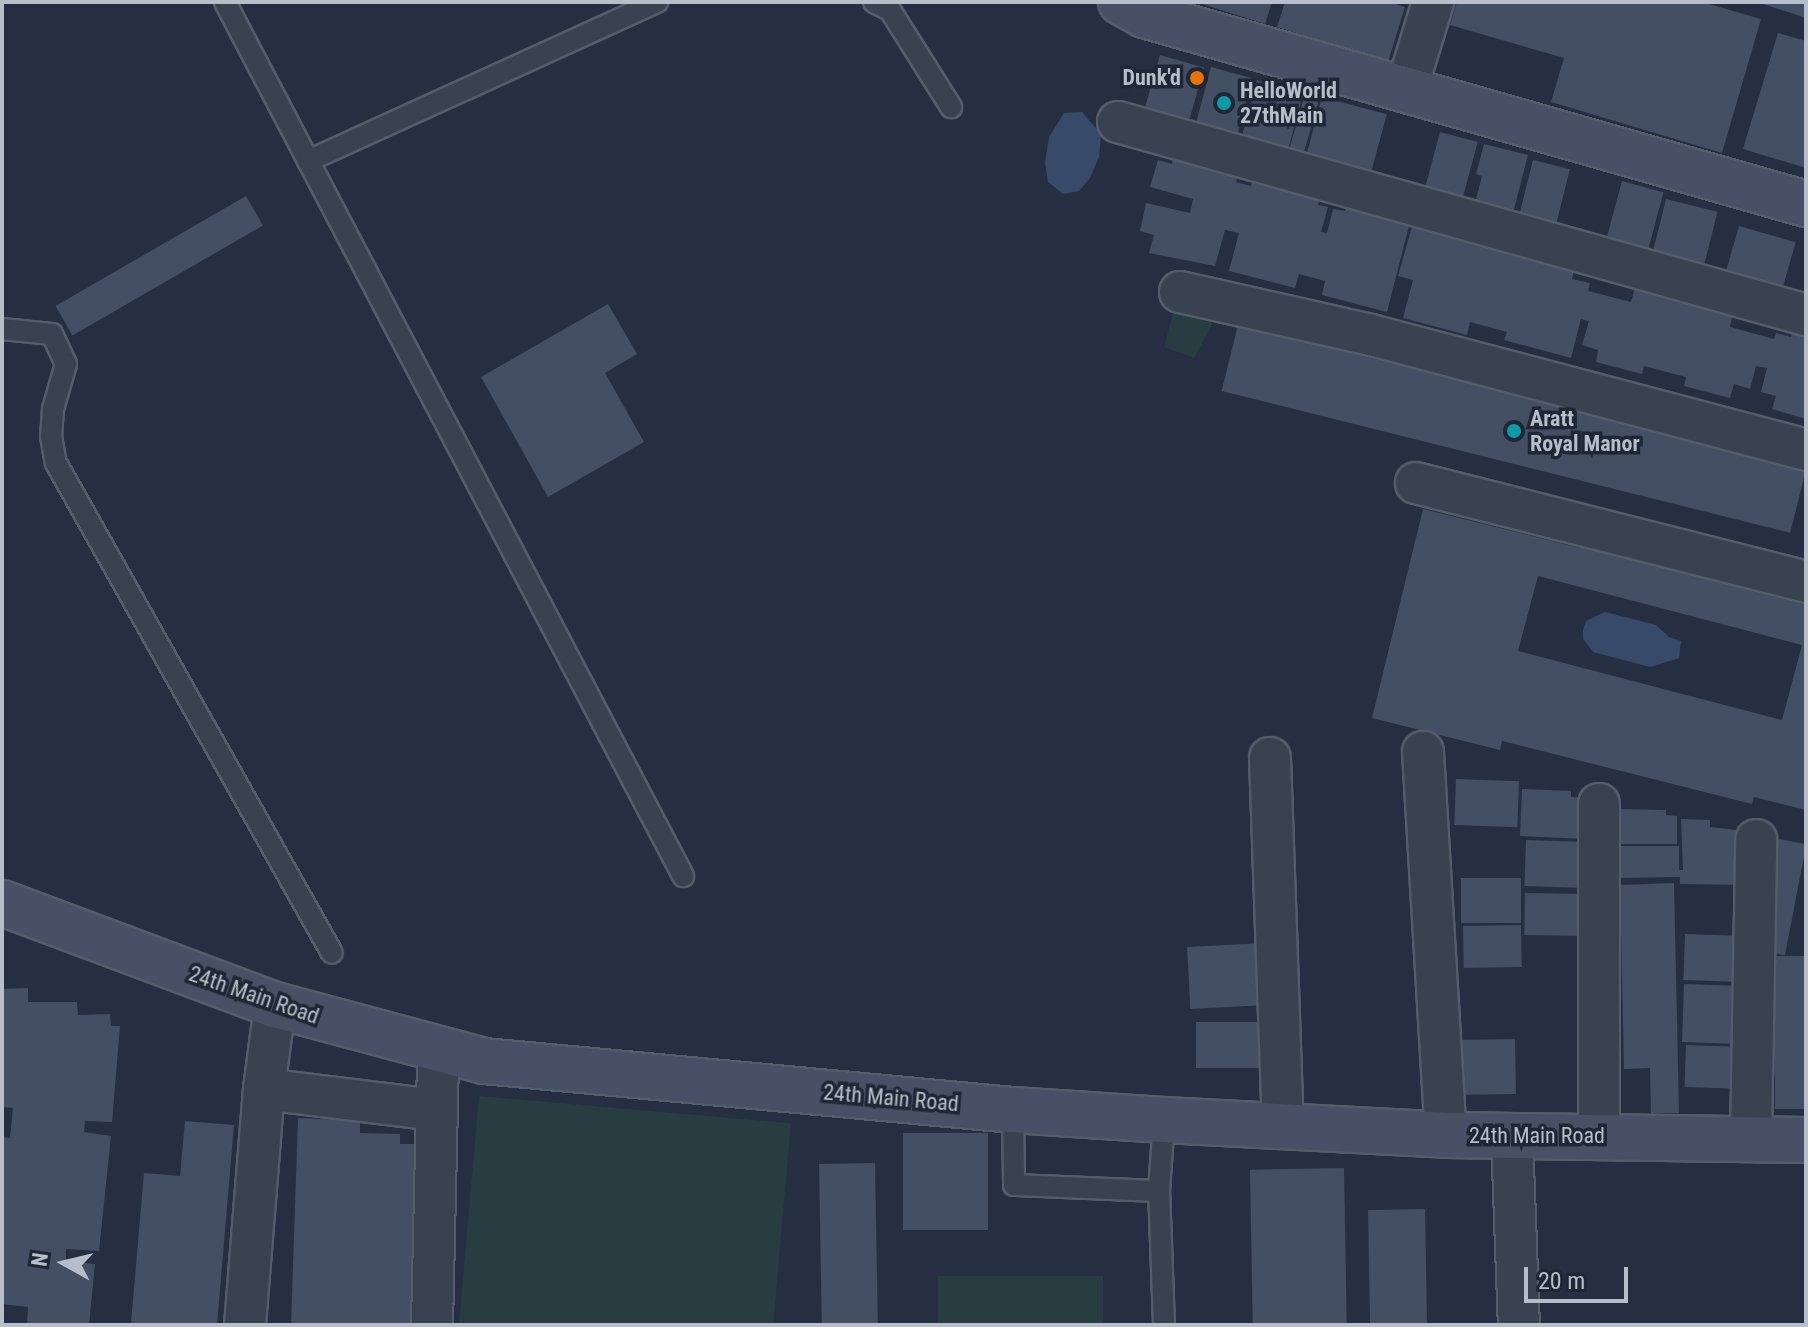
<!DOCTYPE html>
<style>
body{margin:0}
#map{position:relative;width:1808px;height:1327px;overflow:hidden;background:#252f41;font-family:"Roboto Condensed",sans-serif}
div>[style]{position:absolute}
.green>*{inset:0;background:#273d42;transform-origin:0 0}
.water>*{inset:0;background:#384a69}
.building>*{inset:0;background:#444f63;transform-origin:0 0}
.roads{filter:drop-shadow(2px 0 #545d6b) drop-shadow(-2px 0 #545d6b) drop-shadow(0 2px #545d6b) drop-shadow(0 -2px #545d6b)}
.lane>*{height:20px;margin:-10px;padding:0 10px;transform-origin:10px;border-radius:10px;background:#394251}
.street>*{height:40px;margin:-20px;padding:0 20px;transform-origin:20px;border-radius:20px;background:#394251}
.secondary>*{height:44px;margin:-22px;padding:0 22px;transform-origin:22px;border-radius:22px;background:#475064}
.dots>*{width:22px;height:22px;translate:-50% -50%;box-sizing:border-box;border:4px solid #1e2736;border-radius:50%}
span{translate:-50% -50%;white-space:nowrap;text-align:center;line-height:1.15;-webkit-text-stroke:7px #1e2736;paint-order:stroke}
.poi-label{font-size:22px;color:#b6bdcb;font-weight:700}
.right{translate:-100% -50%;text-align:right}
.left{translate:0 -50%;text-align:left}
.street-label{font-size:22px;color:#b6bdcb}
.frame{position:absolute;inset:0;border:4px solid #b6bdcb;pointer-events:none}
.north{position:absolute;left:24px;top:1223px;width:80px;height:80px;-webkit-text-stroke:6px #1e2736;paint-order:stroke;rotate:278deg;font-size:22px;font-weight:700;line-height:32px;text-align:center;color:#b6bdcb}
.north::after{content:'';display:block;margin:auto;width:28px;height:36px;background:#b6bdcb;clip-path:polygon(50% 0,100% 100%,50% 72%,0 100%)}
.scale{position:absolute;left:1524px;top:1267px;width:104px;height:36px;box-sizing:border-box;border:4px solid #b6bdcb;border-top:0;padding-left:10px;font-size:24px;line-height:28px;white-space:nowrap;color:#b6bdcb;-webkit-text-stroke:6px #1e2736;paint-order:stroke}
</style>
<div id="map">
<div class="green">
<div style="clip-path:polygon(1173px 313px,1213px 323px,1194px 358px,1164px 347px)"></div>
<div style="left:479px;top:1096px;width:313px;height:229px;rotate:5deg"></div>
<div style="left:1103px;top:1276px;width:49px;height:165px;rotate:90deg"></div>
</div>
<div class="water">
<div style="clip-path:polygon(1082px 112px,1101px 134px,1099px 157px,1090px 178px,1079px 191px,1063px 194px,1048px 182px,1045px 163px,1049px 137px,1064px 113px)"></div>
<div style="clip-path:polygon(1605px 612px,1656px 625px,1669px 637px,1681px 641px,1679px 658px,1650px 667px,1593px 652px,1583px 639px,1583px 630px,1586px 621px)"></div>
</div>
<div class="building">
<div style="clip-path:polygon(1196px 2px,1272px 2px,1265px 24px)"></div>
<div style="clip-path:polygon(1285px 2px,1389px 2px,1405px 7px,1388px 62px,1277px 27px)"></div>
<div style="clip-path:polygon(1457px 2px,1702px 2px,1761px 19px,1722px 153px,1551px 102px,1564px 58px,1450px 25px)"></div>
<div style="clip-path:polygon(1760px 2px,1806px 2px,1806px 18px,1760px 3px)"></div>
<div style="clip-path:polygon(1778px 33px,1806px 41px,1806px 168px,1743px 149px)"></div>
<div style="left:1160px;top:55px;width:46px;height:61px;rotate:16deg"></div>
<div style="left:1211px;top:67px;width:43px;height:63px;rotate:15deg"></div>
<div style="left:1257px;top:80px;width:48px;height:60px;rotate:15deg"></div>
<div style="left:1305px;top:94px;width:15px;height:61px;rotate:16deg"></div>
<div style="left:1322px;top:97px;width:67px;height:59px;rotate:15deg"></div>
<div style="left:1440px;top:132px;width:39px;height:62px;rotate:15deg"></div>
<div style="clip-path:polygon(1484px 144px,1528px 155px,1512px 217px,1474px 207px,1482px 176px,1476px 174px)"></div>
<div style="clip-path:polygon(1174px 154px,1240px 168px,1236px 182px,1251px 186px,1255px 171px,1322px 189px,1318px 205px,1328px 207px,1321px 232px,1327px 233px,1333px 209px,1345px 211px,1349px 194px,1412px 214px,1387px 312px,1322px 295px,1325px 281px,1299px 274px,1295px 288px,1229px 271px,1239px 233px,1225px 230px,1215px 266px,1149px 253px,1154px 235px,1140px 231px,1146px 203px,1190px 213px,1193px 199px,1150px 187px,1158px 160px,1172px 164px)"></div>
<div style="left:1533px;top:160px;width:38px;height:58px;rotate:14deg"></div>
<div style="left:1622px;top:181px;width:43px;height:63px;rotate:15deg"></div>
<div style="left:246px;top:196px;width:34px;height:220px;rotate:60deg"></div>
<div style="left:1666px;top:199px;width:53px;height:58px;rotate:14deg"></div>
<div style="clip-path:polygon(1413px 223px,1575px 265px,1572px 279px,1590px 283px,1588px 291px,1631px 302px,1635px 287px,1733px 312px,1730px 327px,1774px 339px,1776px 333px,1791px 337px,1794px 325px,1806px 328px,1806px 419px,1772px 409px,1776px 396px,1761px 392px,1767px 368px,1756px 366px,1750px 389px,1734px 384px,1730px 398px,1684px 386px,1686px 377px,1644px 366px,1642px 374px,1596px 362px,1598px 350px,1582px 345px,1589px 321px,1581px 319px,1571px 358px,1504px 340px,1507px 332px,1470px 322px,1467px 335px,1403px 318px,1413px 280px,1398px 276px)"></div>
<div style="left:1739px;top:226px;width:59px;height:49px;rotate:16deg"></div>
<div style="clip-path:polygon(608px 304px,637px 354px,605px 373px,644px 442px,548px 497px,481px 377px)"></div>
<div style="left:1238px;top:325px;width:586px;height:68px;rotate:14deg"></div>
<div style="clip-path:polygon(evenodd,1423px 509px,1580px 548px,1583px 539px,1754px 582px,1752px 591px,1806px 605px,1806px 810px,1754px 797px,1752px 804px,1502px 741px,1500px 750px,1372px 718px,1423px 509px,1538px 576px,1802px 645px,1782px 720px,1518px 651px,1538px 576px)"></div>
<div style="left:1456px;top:779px;width:63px;height:46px;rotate:2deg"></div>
<div style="clip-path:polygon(1522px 789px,1571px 791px,1571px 797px,1588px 798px,1586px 839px,1520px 836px)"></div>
<div style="clip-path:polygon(1619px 809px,1666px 810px,1666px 815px,1677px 816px,1677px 844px,1618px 844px)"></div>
<div style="clip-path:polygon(1681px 819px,1710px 820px,1710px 827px,1745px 831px,1745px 885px,1680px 884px,1680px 877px,1617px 878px,1617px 846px,1679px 846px,1679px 870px,1683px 870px)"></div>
<div style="left:1774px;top:838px;width:33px;height:113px;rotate:11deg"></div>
<div style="left:1526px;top:840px;width:60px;height:46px;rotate:2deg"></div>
<div style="left:1461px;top:878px;width:60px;height:45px"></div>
<div style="clip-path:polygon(1674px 883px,1679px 1113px,1651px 1114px,1650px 1068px,1624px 1069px,1620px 885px)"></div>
<div style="left:1525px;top:893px;width:61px;height:42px;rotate:1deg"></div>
<div style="left:1521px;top:925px;width:42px;height:58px;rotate:89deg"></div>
<div style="left:1685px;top:934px;width:59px;height:46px;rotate:2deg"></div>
<div style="left:1264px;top:943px;width:62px;height:77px;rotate:87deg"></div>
<div style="left:1775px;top:956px;width:31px;height:153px"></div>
<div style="left:1684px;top:984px;width:59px;height:58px;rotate:2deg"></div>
<div style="clip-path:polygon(28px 988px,28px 1002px,77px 1002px,78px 1015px,110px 1014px,111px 1026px,120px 1026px,112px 1122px,85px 1121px,84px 1132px,111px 1136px,99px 1251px,66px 1249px,66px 1261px,95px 1264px,89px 1325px,27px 1325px,28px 1307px,2px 1304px,2px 1137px,10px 1138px,13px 1108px,2px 1107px,2px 989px)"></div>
<div style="left:1265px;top:1022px;width:46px;height:69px;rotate:90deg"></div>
<div style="left:1515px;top:1039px;width:55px;height:58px;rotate:89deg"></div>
<div style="left:1686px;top:1045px;width:54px;height:42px;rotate:2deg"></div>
<div style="clip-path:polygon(298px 1118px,360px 1121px,360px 1133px,400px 1134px,400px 1144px,417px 1144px,411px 1325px,291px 1325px)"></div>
<div style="clip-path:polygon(185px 1121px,234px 1125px,217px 1325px,131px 1323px,144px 1173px,180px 1176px)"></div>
<div style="left:903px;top:1133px;width:85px;height:97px"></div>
<div style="left:875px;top:1163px;width:162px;height:56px;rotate:89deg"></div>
<div style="left:1344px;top:1168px;width:157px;height:94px;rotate:89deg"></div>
<div style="left:1425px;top:1209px;width:116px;height:57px;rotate:89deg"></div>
</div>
<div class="roads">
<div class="lane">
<div style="left:225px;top:2px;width:987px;rotate:62.34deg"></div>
<div style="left:874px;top:2px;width:18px;rotate:27deg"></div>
<div style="left:890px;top:10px;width:115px;rotate:57.8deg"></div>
<div style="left:308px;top:161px;width:384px;rotate:-24.5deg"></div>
<div style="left:2px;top:329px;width:50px;rotate:5.7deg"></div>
<div style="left:52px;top:334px;width:33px;rotate:65deg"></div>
<div style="left:66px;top:364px;width:47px;rotate:106.1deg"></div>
<div style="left:53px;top:409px;width:27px;rotate:94deg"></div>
<div style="left:51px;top:436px;width:27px;rotate:80deg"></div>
<div style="left:56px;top:463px;width:562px;rotate:60.61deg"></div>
<div style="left:1013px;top:1110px;width:75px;rotate:89.2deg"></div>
<div style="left:1014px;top:1185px;width:145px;rotate:2.4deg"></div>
<div style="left:1164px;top:1325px;width:134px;rotate:-92.1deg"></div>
<div style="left:1159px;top:1191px;width:71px;rotate:-86deg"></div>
</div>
<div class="street">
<div style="left:1406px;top:90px;width:92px;rotate:-72.9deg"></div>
<div style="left:1118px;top:122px;width:715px;rotate:15.67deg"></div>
<div style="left:1180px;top:292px;width:196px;rotate:12.7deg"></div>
<div style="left:1371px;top:335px;width:450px;rotate:14.8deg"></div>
<div style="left:1416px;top:483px;width:402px;rotate:14.2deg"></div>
<div style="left:1423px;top:752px;width:384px;rotate:86.6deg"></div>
<div style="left:1270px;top:758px;width:369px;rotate:88deg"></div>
<div style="left:1599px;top:804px;width:332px;rotate:90deg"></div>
<div style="left:264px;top:1089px;width:173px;rotate:7deg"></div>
<div style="left:1512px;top:1137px;width:188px;rotate:87.9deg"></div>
<div style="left:1751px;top:1139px;width:299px;rotate:-89deg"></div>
<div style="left:245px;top:1325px;width:237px;rotate:-85.4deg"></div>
<div style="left:264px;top:1089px;width:85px;rotate:-82.5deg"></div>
<div style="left:432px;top:1325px;width:274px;rotate:-88.7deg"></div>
</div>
<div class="secondary">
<div style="left:1121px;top:2px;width:26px;rotate:29deg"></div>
<div style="left:1144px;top:15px;width:688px;rotate:15.93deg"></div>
<div style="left:2px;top:903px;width:291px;rotate:20.5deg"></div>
<div style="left:275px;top:1005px;width:216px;rotate:15deg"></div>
<div style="left:484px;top:1061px;width:531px;rotate:5.29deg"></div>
<div style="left:1013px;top:1110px;width:151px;rotate:3.8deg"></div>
<div style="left:1164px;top:1120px;width:282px;rotate:3deg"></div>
<div style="left:1446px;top:1135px;width:360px;rotate:0.8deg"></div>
</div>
</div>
<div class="dots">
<div style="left:1197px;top:78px;background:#e8710a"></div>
<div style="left:1224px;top:103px;background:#0f9aa8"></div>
<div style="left:1514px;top:431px;background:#0f9aa8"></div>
</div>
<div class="poi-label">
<span class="right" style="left:1181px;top:78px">Dunk'd</span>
<span class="left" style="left:1240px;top:103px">HelloWorld<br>27thMain</span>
<span class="left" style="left:1530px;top:431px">Aratt<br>Royal Manor</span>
</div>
<div class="street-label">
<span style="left:254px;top:995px;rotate:19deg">24th Main Road</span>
<span style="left:891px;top:1098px;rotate:5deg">24th Main Road</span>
<span style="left:1537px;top:1136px">24th Main Road</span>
</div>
<div class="frame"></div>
<div class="north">N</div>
<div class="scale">20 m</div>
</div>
